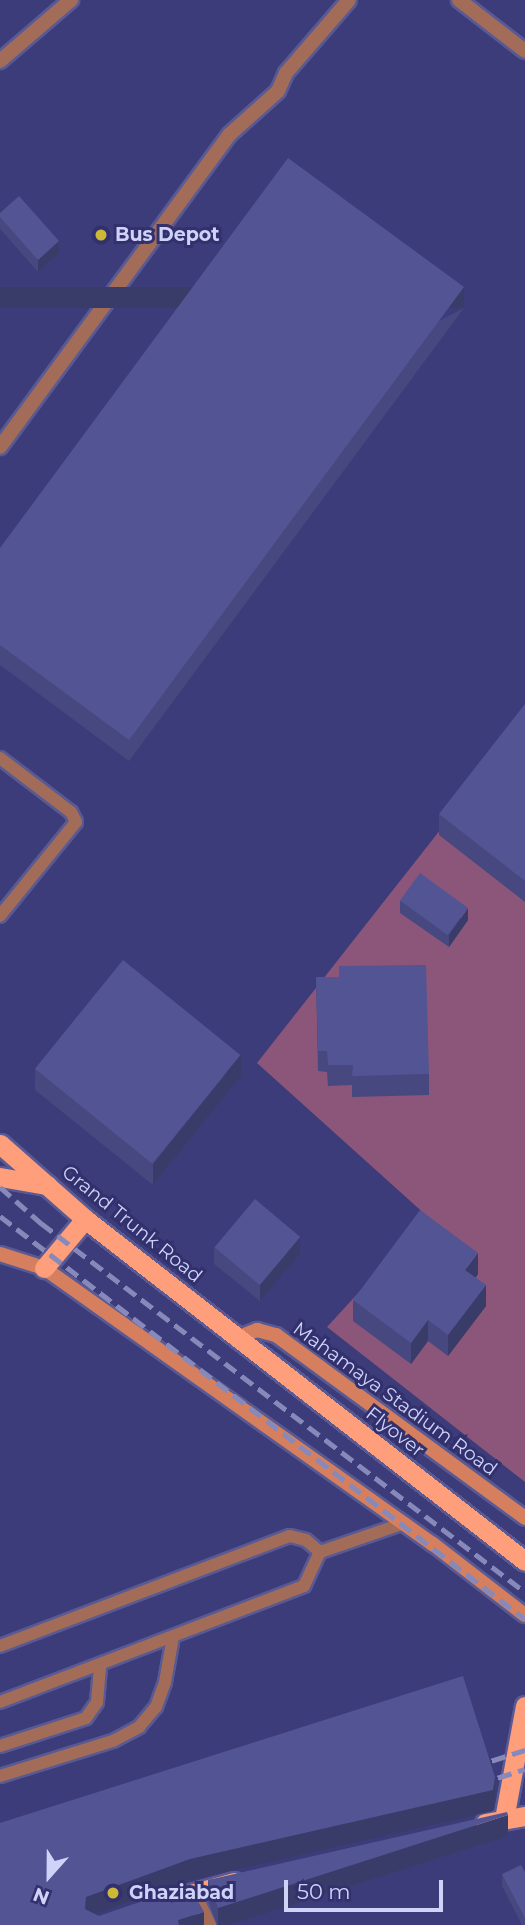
<!DOCTYPE html>
<style>
body{margin:0}
#map{position:relative;width:525px;height:1925px;overflow:hidden;background:#3c3c7a;font-family:Montserrat,sans-serif}
div>[style]{position:absolute}
.green>*{inset:0;background:#8b5679}
.roads{filter:drop-shadow(2px 0 #595a93) drop-shadow(-2px 0 #595a93) drop-shadow(0 2px #595a93) drop-shadow(0 -2px #595a93)}
.service>*{height:12px;margin:-6px;padding:0 6px;transform-origin:6px;border-radius:6px;background:#a36c58}
.minor>*{height:14px;margin:-7px;padding:0 7px;transform-origin:7px;border-radius:7px;background:#a36c58}
.secondary>*{height:14px;margin:-7px;padding:0 7px;transform-origin:7px;border-radius:7px;background:#d67f5f}
.trunk>*{height:19px;margin:-9.5px;padding:0 9.5px;transform-origin:9.5px;border-radius:9.5px;background:#fe9e7a}
.rail>*{height:5px;margin-top:-2.5px;transform-origin:0;background:repeating-linear-gradient(90deg,#8789ba 0 14px,transparent 0 21px)}
.wall>*{inset:0;background:#47487f}
.shaded-wall>*{inset:0;background:#393b68;transform-origin:0 0}
.building>*{inset:0;background:#525494;transform-origin:0 0}
.dots>*{width:19px;height:19px;translate:-50% -50%;box-sizing:border-box;border:4px solid #32316e;border-radius:50%}
span{translate:-50% -50%;white-space:nowrap;text-align:center;line-height:1.15;-webkit-text-stroke:6px #32316e;paint-order:stroke}
.poi-label{font-size:19px;color:#cfd3f8;font-weight:700}
.left{translate:0 -50%;text-align:left}
.street-label{font-size:19px;color:#cfd3f8}
.north{position:absolute;left:14px;top:1841px;width:70px;height:70px;-webkit-text-stroke:5px #32316e;paint-order:stroke;rotate:201deg;font-size:19px;font-weight:700;line-height:28px;text-align:center;color:#cfd3f8}
.north::after{content:'';display:block;margin:auto;width:24px;height:32px;background:#cfd3f8;clip-path:polygon(50% 0,100% 100%,50% 72%,0 100%)}
.scale{position:absolute;left:284px;top:1880px;width:159px;height:32px;box-sizing:border-box;border:4px solid #cfd3f8;border-top:0;padding-left:9px;font-size:21px;line-height:24px;white-space:nowrap;color:#cfd3f8;-webkit-text-stroke:5px #32316e;paint-order:stroke}
</style>
<div id="map">
<div class="green">
<div style="clip-path:polygon(525px 722px,525px 1482px,327px 1327px,428px 1217px,257px 1063px)"></div>
</div>
<div class="roads">
<div class="service">
<div style="left:0;top:758px;width:89px;rotate:37.3deg"></div>
<div style="left:71px;top:812px;width:11px;rotate:63deg"></div>
<div style="left:76px;top:822px;width:121px;rotate:129deg"></div>
<div style="left:0;top:1646px;width:310px;rotate:-20.8deg"></div>
<div style="left:290px;top:1536px;width:16px;rotate:14deg"></div>
<div style="left:306px;top:1540px;width:18px;rotate:41deg"></div>
<div style="left:0;top:1702px;width:325px;rotate:-20.9deg"></div>
<div style="left:304px;top:1586px;width:38px;rotate:-65deg"></div>
<div style="left:320px;top:1552px;width:89px;rotate:-19deg"></div>
<div style="left:0;top:1746px;width:90px;rotate:-18deg"></div>
<div style="left:86px;top:1718px;width:19px;rotate:-55deg"></div>
<div style="left:97px;top:1702px;width:36px;rotate:-85deg"></div>
<div style="left:0;top:1776px;width:118px;rotate:-17.2deg"></div>
<div style="left:113px;top:1741px;width:30px;rotate:-28deg"></div>
<div style="left:139px;top:1727px;width:26px;rotate:-50deg"></div>
<div style="left:156px;top:1707px;width:27px;rotate:-70deg"></div>
<div style="left:165px;top:1682px;width:46px;rotate:-79.9deg"></div>
</div>
<div class="minor">
<div style="left:459px;top:0;width:83px;rotate:37.7deg"></div>
<div style="left:0;top:61px;width:94px;rotate:-40.7deg"></div>
<div style="left:0;top:447px;width:387px;rotate:-53.7deg"></div>
<div style="left:229px;top:135px;width:66px;rotate:-41.9deg"></div>
<div style="left:278px;top:91px;width:20px;rotate:-66deg"></div>
<div style="left:286px;top:73px;width:96px;rotate:-49.2deg"></div>
<div style="left:196px;top:1898px;width:30px;rotate:64deg"></div>
</div>
<div class="secondary">
<div style="left:0;top:1254px;width:46px;rotate:17.7deg"></div>
<div style="left:44px;top:1268px;width:477px;rotate:35.4deg"></div>
<div style="left:433px;top:1544px;width:116px;rotate:37.7deg"></div>
<div style="left:237px;top:1338px;width:22px;rotate:-22deg"></div>
<div style="left:257px;top:1330px;width:20px;rotate:15deg"></div>
<div style="left:276px;top:1335px;width:309px;rotate:36.3deg"></div>
</div>
<div class="trunk">
<div style="left:0;top:1144px;width:113px;rotate:41.4deg"></div>
<div style="left:85px;top:1219px;width:557px;rotate:37.86deg"></div>
<div style="left:0;top:1177px;width:48px;rotate:9.7deg"></div>
<div style="left:44px;top:1268px;width:64px;rotate:-50.1deg"></div>
<div style="left:504px;top:1819px;width:115px;rotate:-79.5deg"></div>
<div style="left:485px;top:1823px;width:41px;rotate:-9.9deg"></div>
<div style="left:169px;top:1900px;width:67px;rotate:-15.5deg"></div>
</div>
</div>
<div class="rail">
<div style="left:0;top:1187px;width:55px;rotate:41.3deg"></div>
<div style="left:41px;top:1223px;width:609px;rotate:37.32deg"></div>
<div style="left:0;top:1216px;width:662px;rotate:37.51deg"></div>
<div style="left:472px;top:1767px;width:56px;rotate:-17.8deg"></div>
<div style="left:478px;top:1784px;width:49px;rotate:-17.7deg"></div>
</div>
<div class="wall">
<div style="clip-path:polygon(0 213px,59px 253px,38px 272px,0 229px)"></div>
<div style="clip-path:polygon(464px 308px,129px 761px,0 665px,0 548px)"></div>
<div style="clip-path:polygon(525px 704px,525px 902px,439px 835px,439px 814px)"></div>
<div style="clip-path:polygon(400px 901px,468px 920px,449px 947px,400px 913px)"></div>
<div style="clip-path:polygon(316px 977px,429px 1074px,429px 1095px,352px 1097px,352px 1085px,328px 1086px,327px 1072px,318px 1071px)"></div>
<div style="clip-path:polygon(35px 1069px,241px 1076px,153px 1185px,35px 1090px)"></div>
<div style="clip-path:polygon(214px 1247px,300px 1254px,260px 1301px,214px 1264px)"></div>
<div style="clip-path:polygon(478px 1274px,476px 1277px,486px 1306px,448px 1356px,428px 1341px,411px 1364px,353px 1321px,353px 1300px)"></div>
<div style="clip-path:polygon(508px 1836px,229px 1925px,217px 1925px,208px 1901px,208px 1880px)"></div>
<div style="clip-path:polygon(525px 1872px,525px 1925px,522px 1925px,502px 1886px,502px 1874px)"></div>
</div>
<div class="shaded-wall">
<div style="clip-path:polygon(59px 241px,59px 253px,38px 272px,38px 260px)"></div>
<div style="left:464px;top:287px;width:21px;height:563px;rotate:90deg"></div>
<div style="clip-path:polygon(468px 908px,468px 920px,449px 947px,449px 935px)"></div>
<div style="clip-path:polygon(241px 1055px,241px 1076px,153px 1185px,153px 1164px)"></div>
<div style="clip-path:polygon(300px 1237px,300px 1254px,260px 1301px,260px 1284px)"></div>
<div style="clip-path:polygon(478px 1253px,478px 1274px,465px 1291px,465px 1270px)"></div>
<div style="clip-path:polygon(486px 1285px,486px 1306px,448px 1356px,448px 1335px)"></div>
<div style="clip-path:polygon(428px 1320px,428px 1341px,411px 1364px,411px 1343px)"></div>
<div style="clip-path:polygon(495px 1777px,495px 1798px,493px 1811px,190px 1880px,86px 1917px,85px 1909px,86px 1897px,190px 1859px)"></div>
<div style="clip-path:polygon(508px 1815px,508px 1836px,229px 1925px,218px 1925px,218px 1908px)"></div>
<div style="clip-path:polygon(204px 1912px,204px 1925px,178px 1925px,178px 1920px)"></div>
</div>
<div class="building">
<div style="clip-path:polygon(288px 158px,464px 287px,129px 740px,0 645px,0 548px)"></div>
<div style="clip-path:polygon(19px 196px,59px 241px,38px 260px,0 217px,0 213px)"></div>
<div style="clip-path:polygon(525px 704px,525px 881px,439px 814px)"></div>
<div style="left:420px;top:873px;width:59px;height:34px;rotate:36deg"></div>
<div style="left:123px;top:960px;width:151px;height:140px;rotate:39deg"></div>
<div style="clip-path:polygon(426px 965px,429px 1074px,352px 1076px,353px 1065px,328px 1065px,327px 1051px,318px 1051px,316px 977px,339px 977px,339px 966px)"></div>
<div style="left:255px;top:1199px;width:59px;height:63px;rotate:40deg"></div>
<div style="clip-path:polygon(420px 1210px,478px 1253px,465px 1270px,486px 1285px,448px 1335px,428px 1320px,411px 1343px,353px 1300px)"></div>
<div style="clip-path:polygon(463px 1676px,495px 1777px,493px 1790px,190px 1859px,86px 1897px,85px 1909px,99px 1916px,189px 1885px,204px 1912px,178px 1920px,179px 1925px,0 1925px,0 1823px)"></div>
<div style="clip-path:polygon(507px 1812px,508px 1815px,218px 1908px,208px 1880px)"></div>
<div style="clip-path:polygon(521px 1865px,525px 1872px,525px 1918px,502px 1874px)"></div>
</div>
<div class="dots">
<div style="left:101px;top:235px;background:#ccb938"></div>
<div style="left:113px;top:1893px;background:#ccb938"></div>
</div>
<div class="poi-label">
<span class="left" style="left:115px;top:235px">Bus Depot</span>
<span class="left" style="left:129px;top:1893px">Ghaziabad</span>
</div>
<div class="street-label">
<span style="left:132px;top:1224px;rotate:39deg">Grand Trunk Road</span>
<span style="left:395px;top:1399px;rotate:36deg">Mahamaya Stadium Road</span>
<span style="left:395px;top:1432px;rotate:38deg">Flyover</span>
</div>
<div class="north">N</div>
<div class="scale">50 m</div>
</div>
